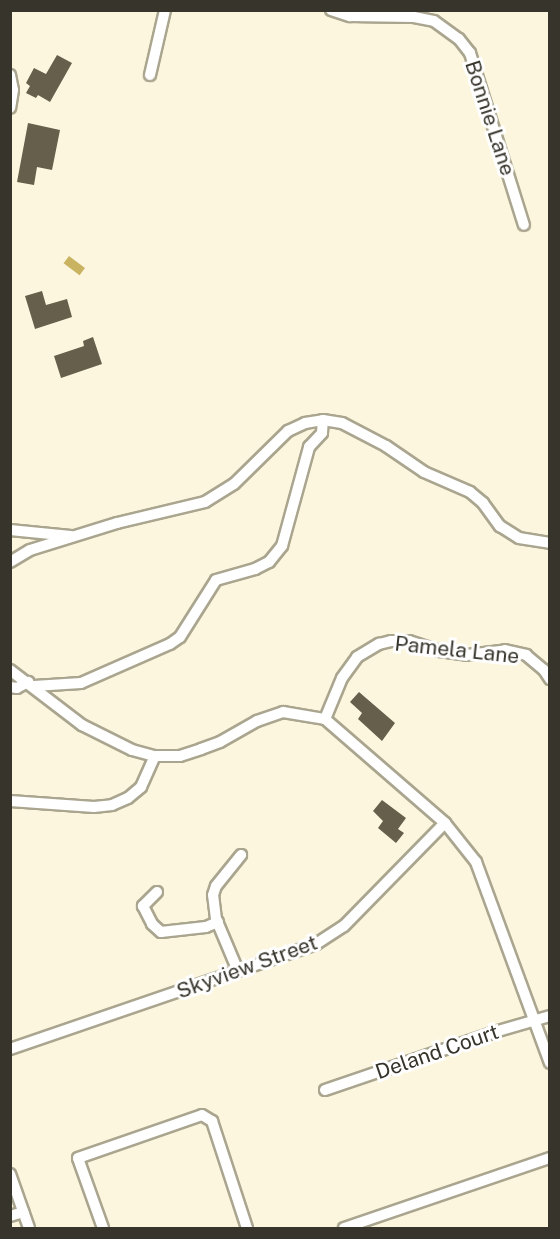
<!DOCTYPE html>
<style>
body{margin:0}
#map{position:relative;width:560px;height:1239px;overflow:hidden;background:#fcf6df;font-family:"Public Sans",sans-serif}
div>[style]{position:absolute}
.water>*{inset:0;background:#c9b361;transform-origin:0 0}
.building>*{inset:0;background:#655f4b}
.roads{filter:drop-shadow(2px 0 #aaa58f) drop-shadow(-2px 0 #aaa58f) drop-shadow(0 2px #aaa58f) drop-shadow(0 -2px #aaa58f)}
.minor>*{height:10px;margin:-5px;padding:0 5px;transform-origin:5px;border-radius:5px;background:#fff}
span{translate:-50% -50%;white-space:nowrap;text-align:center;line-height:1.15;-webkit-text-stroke:6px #fff;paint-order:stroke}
.street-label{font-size:21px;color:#36342b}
.frame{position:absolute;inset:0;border:12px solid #36342b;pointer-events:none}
</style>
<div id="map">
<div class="water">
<div style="left:69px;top:256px;width:20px;height:9px;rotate:37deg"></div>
</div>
<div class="building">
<div style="clip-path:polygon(57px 55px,72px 63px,50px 102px,38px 95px,36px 98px,26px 93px,30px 86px,26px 83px,34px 68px,46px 74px)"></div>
<div style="clip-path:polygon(28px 123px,60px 130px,52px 170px,37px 167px,34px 185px,17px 182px)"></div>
<div style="clip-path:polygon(42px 291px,46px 305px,67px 299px,72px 317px,35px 329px,25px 296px)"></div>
<div style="clip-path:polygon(93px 337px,102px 364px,61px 378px,54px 356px,84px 346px,83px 341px)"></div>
<div style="clip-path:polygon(359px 692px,395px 723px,382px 741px,358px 719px,362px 713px,350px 702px)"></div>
<div style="clip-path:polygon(382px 800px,406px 818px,398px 829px,404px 833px,396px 843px,378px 828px,383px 821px,373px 811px)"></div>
</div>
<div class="roads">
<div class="minor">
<div style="left:331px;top:10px;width:20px;rotate:18deg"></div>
<div style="left:350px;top:16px;width:64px;rotate:0.9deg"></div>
<div style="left:414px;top:17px;width:20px;rotate:11deg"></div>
<div style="left:434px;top:21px;width:31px;rotate:36deg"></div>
<div style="left:459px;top:39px;width:18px;rotate:52deg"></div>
<div style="left:470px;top:53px;width:180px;rotate:72.6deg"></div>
<div style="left:10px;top:75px;width:15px;rotate:79deg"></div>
<div style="left:13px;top:90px;width:18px;rotate:99deg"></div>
<div style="left:150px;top:75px;width:67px;rotate:-77deg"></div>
<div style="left:10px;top:530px;width:61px;rotate:5.6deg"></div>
<div style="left:10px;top:562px;width:23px;rotate:-31deg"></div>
<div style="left:30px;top:550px;width:91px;rotate:-17.2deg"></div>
<div style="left:117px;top:523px;width:90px;rotate:-13.4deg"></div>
<div style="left:205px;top:502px;width:34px;rotate:-32deg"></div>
<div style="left:234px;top:484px;width:76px;rotate:-44.5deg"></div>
<div style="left:288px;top:431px;width:19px;rotate:-25deg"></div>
<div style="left:305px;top:423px;width:18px;rotate:-9deg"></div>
<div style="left:323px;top:420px;width:19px;rotate:9deg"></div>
<div style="left:342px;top:423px;width:50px;rotate:27.6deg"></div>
<div style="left:386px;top:446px;width:46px;rotate:34.4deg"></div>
<div style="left:424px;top:472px;width:50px;rotate:23.5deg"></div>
<div style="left:470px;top:492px;width:17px;rotate:40deg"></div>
<div style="left:483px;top:503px;width:29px;rotate:54deg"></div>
<div style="left:500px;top:526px;width:22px;rotate:32deg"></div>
<div style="left:519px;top:538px;width:31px;rotate:9deg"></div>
<div style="left:10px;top:670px;width:91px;rotate:37.4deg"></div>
<div style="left:82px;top:725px;width:56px;rotate:26.6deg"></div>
<div style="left:132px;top:750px;width:24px;rotate:15deg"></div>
<div style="left:155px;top:756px;width:25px"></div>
<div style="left:180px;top:756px;width:22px;rotate:-18deg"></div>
<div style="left:201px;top:749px;width:20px;rotate:-20deg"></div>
<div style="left:220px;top:742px;width:43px;rotate:-29.6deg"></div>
<div style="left:257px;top:721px;width:28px;rotate:-19deg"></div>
<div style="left:283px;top:712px;width:43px;rotate:9.5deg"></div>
<div style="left:325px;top:719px;width:159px;rotate:40.9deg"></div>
<div style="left:445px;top:823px;width:50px;rotate:51.5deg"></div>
<div style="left:476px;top:862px;width:214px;rotate:69.8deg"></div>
<div style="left:34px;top:686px;width:47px;rotate:-3.7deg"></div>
<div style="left:81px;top:683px;width:97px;rotate:-23.7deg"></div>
<div style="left:170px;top:644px;width:12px;rotate:-35deg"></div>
<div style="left:180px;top:637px;width:67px;rotate:-57.7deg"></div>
<div style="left:216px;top:580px;width:41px;rotate:-15.8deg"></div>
<div style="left:255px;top:569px;width:16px;rotate:-27deg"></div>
<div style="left:269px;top:562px;width:21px;rotate:-51deg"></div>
<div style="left:282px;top:546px;width:103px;rotate:-74.7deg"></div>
<div style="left:309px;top:447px;width:19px;rotate:-47deg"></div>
<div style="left:322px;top:433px;width:13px;rotate:-86deg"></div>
<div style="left:10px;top:687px;width:7px;rotate:8deg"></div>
<div style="left:17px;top:688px;width:13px;rotate:-29deg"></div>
<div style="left:325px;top:719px;width:44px;rotate:-67.5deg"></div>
<div style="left:342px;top:678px;width:26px;rotate:-54deg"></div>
<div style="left:357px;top:657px;width:26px;rotate:-31deg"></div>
<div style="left:379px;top:644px;width:12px;rotate:-14deg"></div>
<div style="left:391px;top:641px;width:18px"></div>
<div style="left:409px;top:641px;width:32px;rotate:18deg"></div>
<div style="left:439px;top:651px;width:28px;rotate:8deg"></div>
<div style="left:467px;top:655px;width:38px;rotate:-7deg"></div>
<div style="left:505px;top:650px;width:22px;rotate:13deg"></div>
<div style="left:526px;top:655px;width:23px;rotate:40deg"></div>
<div style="left:544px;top:670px;width:11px;rotate:56deg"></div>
<div style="left:10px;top:801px;width:84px;rotate:4.1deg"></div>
<div style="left:94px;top:807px;width:18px;rotate:-6deg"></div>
<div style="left:112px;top:805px;width:17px;rotate:-24deg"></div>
<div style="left:128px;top:798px;width:17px;rotate:-40deg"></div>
<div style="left:141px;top:787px;width:34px;rotate:-66deg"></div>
<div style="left:157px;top:892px;width:20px;rotate:135deg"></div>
<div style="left:143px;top:906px;width:20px;rotate:63deg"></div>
<div style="left:152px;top:924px;width:12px;rotate:42deg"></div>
<div style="left:161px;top:932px;width:45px;rotate:-6.3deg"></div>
<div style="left:206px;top:927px;width:13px;rotate:-23deg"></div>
<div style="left:238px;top:971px;width:56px;rotate:-112.9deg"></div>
<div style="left:216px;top:919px;width:24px;rotate:-97deg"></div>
<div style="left:213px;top:895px;width:9px;rotate:-72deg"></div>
<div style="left:216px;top:886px;width:40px;rotate:-51deg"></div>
<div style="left:10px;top:1049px;width:324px;rotate:-18.9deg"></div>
<div style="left:316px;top:944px;width:33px;rotate:-33deg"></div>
<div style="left:344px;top:926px;width:144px;rotate:-45.6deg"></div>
<div style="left:325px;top:1090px;width:183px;rotate:-18.8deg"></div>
<div style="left:498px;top:1031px;width:54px;rotate:-16.1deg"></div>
<div style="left:10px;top:1174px;width:57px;rotate:70.6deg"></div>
<div style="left:10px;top:1216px;width:14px;rotate:-17deg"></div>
<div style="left:103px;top:1228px;width:74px;rotate:-109.7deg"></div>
<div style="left:78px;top:1158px;width:131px;rotate:-19.1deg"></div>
<div style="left:202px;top:1115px;width:12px;rotate:31deg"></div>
<div style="left:212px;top:1121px;width:113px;rotate:71.9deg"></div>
<div style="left:344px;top:1228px;width:218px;rotate:-18.8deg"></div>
</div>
</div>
<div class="street-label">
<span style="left:490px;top:118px;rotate:72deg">Bonnie Lane</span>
<span style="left:457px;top:650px;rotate:6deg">Pamela Lane</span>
<span style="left:247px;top:967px;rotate:-20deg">Skyview Street</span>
<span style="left:437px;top:1052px;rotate:-19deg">Deland Court</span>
</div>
<div class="frame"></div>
</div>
